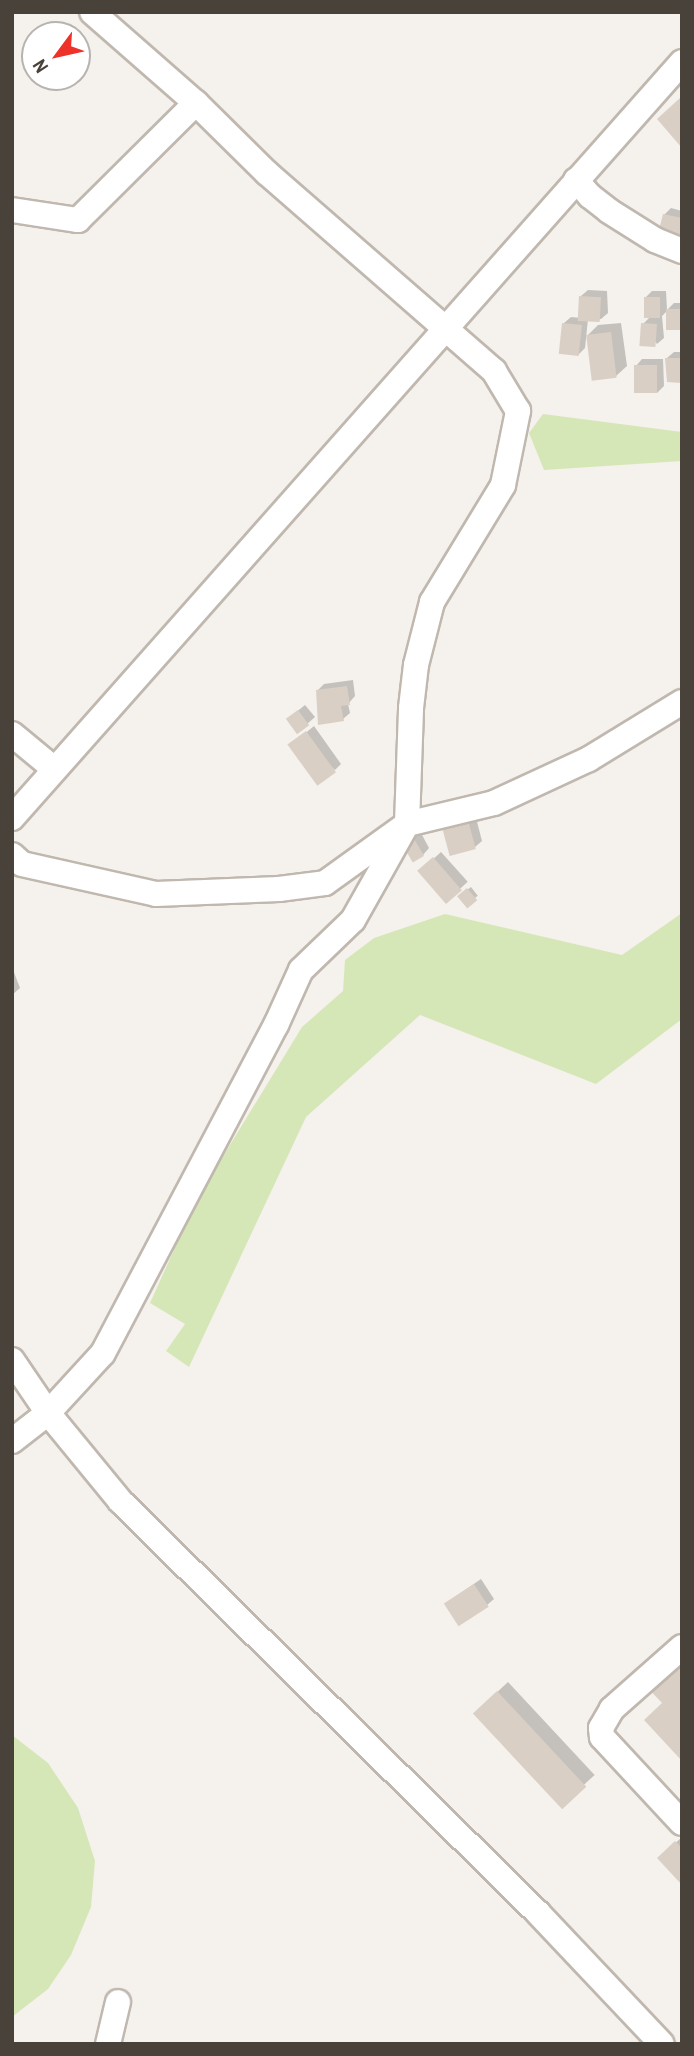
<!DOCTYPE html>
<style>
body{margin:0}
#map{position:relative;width:694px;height:2056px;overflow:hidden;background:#f5f1ec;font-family:"Archivo Narrow",sans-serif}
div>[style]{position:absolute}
.green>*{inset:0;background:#d6e7b7}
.shadow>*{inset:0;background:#0003;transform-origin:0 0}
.building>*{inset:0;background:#d9cfc5;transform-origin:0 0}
.roads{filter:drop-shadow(2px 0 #c0b8af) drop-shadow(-2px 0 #c0b8af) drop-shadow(0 2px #c0b8af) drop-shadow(0 -2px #c0b8af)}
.minor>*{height:24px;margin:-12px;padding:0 12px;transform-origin:12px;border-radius:12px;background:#fff}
span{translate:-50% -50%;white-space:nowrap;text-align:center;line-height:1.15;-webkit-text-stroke:6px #fff;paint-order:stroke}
.frame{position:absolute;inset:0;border:14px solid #49423a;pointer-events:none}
.north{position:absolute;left:21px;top:21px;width:70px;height:70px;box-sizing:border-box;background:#fff;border:2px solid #b6b3b0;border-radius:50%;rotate:237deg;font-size:19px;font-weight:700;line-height:28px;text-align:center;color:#49423a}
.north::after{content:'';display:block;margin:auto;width:24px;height:32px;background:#ef3229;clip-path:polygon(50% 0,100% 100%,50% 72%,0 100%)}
</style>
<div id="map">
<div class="green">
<div style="clip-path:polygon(543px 414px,682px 432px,682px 461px,544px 470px,529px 433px)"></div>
<div style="clip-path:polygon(682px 913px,682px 1019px,596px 1084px,420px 1015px,306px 1117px,189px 1367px,166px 1351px,185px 1324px,150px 1303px,197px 1199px,302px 1027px,343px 991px,345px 960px,374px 938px,445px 914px,622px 955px)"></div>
<div style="clip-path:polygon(12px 1735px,48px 1763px,78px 1808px,95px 1861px,91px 1907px,71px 1955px,48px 1989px,12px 2017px)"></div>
</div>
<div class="shadow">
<div style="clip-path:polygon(671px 208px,682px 211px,682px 238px,664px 215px)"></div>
<div style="clip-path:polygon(588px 290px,607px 291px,608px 313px,601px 319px,588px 319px,585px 348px,578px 355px,564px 323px,571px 317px,581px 318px,581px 296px)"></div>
<div style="clip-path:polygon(652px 291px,666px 291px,667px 310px,674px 303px,682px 303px,682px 327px,667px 311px,662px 316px,664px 338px,657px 344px,643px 324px,650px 317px,646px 297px)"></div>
<div style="clip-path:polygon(621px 323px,627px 366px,616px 376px,588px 335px,598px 325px)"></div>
<div style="clip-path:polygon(674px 352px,682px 352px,682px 381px,667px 358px)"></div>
<div style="clip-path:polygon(642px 359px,663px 359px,664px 386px,657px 393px,636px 366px)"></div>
<div style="clip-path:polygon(353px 680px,355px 696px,348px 704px,350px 713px,343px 719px,318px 690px,324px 684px)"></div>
<div style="clip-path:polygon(305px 705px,315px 717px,298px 732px,295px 713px)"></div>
<div style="clip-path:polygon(314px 726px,341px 764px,335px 770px,297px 740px)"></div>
<div style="clip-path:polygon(475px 814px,482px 841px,475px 847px,444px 828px)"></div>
<div style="clip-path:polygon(420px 831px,429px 848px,423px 855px,410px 836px)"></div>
<div style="left:441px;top:852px;width:40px;height:29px;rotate:48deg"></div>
<div style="left:471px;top:887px;width:11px;height:15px;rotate:52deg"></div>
<div style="clip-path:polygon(12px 967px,20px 988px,12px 995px)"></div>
<div style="clip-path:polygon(481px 1579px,494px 1599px,487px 1605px,446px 1603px)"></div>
<div style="left:508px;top:1682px;width:127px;height:45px;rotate:47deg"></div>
<div style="clip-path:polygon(682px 1837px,682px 1883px,659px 1858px)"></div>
</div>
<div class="building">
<div style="clip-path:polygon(680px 98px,682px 99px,682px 148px,657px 119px)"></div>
<div style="clip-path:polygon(663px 214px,682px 218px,682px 240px,658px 234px)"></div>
<div style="left:579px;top:296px;width:22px;height:25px;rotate:3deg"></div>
<div style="left:644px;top:297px;width:16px;height:21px"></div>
<div style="left:666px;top:309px;width:16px;height:21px"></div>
<div style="left:562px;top:323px;width:20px;height:31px;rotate:6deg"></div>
<div style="left:641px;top:323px;width:16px;height:23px;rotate:4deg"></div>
<div style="left:611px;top:332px;width:46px;height:25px;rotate:83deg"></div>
<div style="clip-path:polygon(665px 358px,682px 358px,682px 383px,667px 382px)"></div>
<div style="left:634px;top:365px;width:23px;height:28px"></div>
<div style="clip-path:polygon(347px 686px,350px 705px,341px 706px,344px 721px,318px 725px,316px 690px)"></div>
<div style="left:298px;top:710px;width:19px;height:15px;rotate:54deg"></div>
<div style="left:306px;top:731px;width:51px;height:23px;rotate:54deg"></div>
<div style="left:468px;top:820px;width:30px;height:27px;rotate:75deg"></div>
<div style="left:413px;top:837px;width:22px;height:13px;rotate:60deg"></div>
<div style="left:433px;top:857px;width:44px;height:21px;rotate:49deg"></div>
<div style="left:467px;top:888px;width:16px;height:13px;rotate:50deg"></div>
<div style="left:474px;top:1584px;width:27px;height:36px;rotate:57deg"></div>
<div style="clip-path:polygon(682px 1651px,682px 1761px,644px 1720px,662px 1703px,645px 1685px)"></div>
<div style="left:497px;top:1691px;width:131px;height:33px;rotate:47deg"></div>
<div style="clip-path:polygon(675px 1841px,682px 1848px,682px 1885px,657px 1858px)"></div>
</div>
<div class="roads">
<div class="minor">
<div style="left:576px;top:180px;width:21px;rotate:49deg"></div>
<div style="left:590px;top:196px;width:24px;rotate:38deg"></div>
<div style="left:609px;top:211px;width:54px;rotate:32.2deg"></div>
<div style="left:655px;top:240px;width:29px;rotate:22deg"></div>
<div style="left:12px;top:210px;width:67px;rotate:8.6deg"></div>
<div style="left:78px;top:220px;width:166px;rotate:-44.8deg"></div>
<div style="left:12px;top:734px;width:53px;rotate:39.7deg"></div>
<div style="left:12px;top:818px;width:1010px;rotate:-48.45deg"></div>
<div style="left:12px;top:855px;width:13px;rotate:42deg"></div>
<div style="left:22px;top:864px;width:137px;rotate:12.6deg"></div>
<div style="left:156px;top:894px;width:123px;rotate:-2.3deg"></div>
<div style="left:279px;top:889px;width:46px;rotate:-7.4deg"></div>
<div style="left:325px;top:883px;width:101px;rotate:-35.7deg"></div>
<div style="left:407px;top:824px;width:89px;rotate:-13.6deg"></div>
<div style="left:494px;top:803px;width:105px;rotate:-24.9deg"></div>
<div style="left:589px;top:759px;width:109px;rotate:-31.5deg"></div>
<div style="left:12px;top:1360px;width:64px;rotate:55.8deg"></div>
<div style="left:48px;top:1413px;width:115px;rotate:50.6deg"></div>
<div style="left:121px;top:1502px;width:585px;rotate:44.58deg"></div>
<div style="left:538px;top:1913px;width:180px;rotate:46.6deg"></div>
<div style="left:12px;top:1441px;width:46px;rotate:-37.9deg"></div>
<div style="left:48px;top:1413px;width:81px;rotate:-47.5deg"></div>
<div style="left:103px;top:1353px;width:371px;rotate:-62.2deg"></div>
<div style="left:276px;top:1025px;width:60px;rotate:-65.6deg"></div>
<div style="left:301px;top:970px;width:72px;rotate:-43.9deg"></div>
<div style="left:353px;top:920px;width:110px;rotate:-60.6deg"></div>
<div style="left:407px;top:824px;width:116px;rotate:-88deg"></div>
<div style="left:411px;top:708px;width:43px;rotate:-83.4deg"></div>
<div style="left:416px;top:665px;width:65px;rotate:-75.7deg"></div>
<div style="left:432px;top:602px;width:137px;rotate:-58.7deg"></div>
<div style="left:503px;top:485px;width:76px;rotate:-78.5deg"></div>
<div style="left:518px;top:411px;width:47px;rotate:-121deg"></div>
<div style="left:494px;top:371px;width:301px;rotate:-138.9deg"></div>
<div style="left:267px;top:173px;width:100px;rotate:-135.4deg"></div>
<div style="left:196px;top:103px;width:138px;rotate:-138.8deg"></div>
<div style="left:682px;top:1647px;width:94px;rotate:138.5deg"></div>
<div style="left:612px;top:1709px;width:22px;rotate:120deg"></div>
<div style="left:601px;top:1728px;width:9px;rotate:84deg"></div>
<div style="left:602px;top:1737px;width:117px;rotate:47.1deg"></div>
<div style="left:108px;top:2044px;width:43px;rotate:-76.6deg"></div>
</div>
</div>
<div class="frame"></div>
<div class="north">N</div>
</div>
